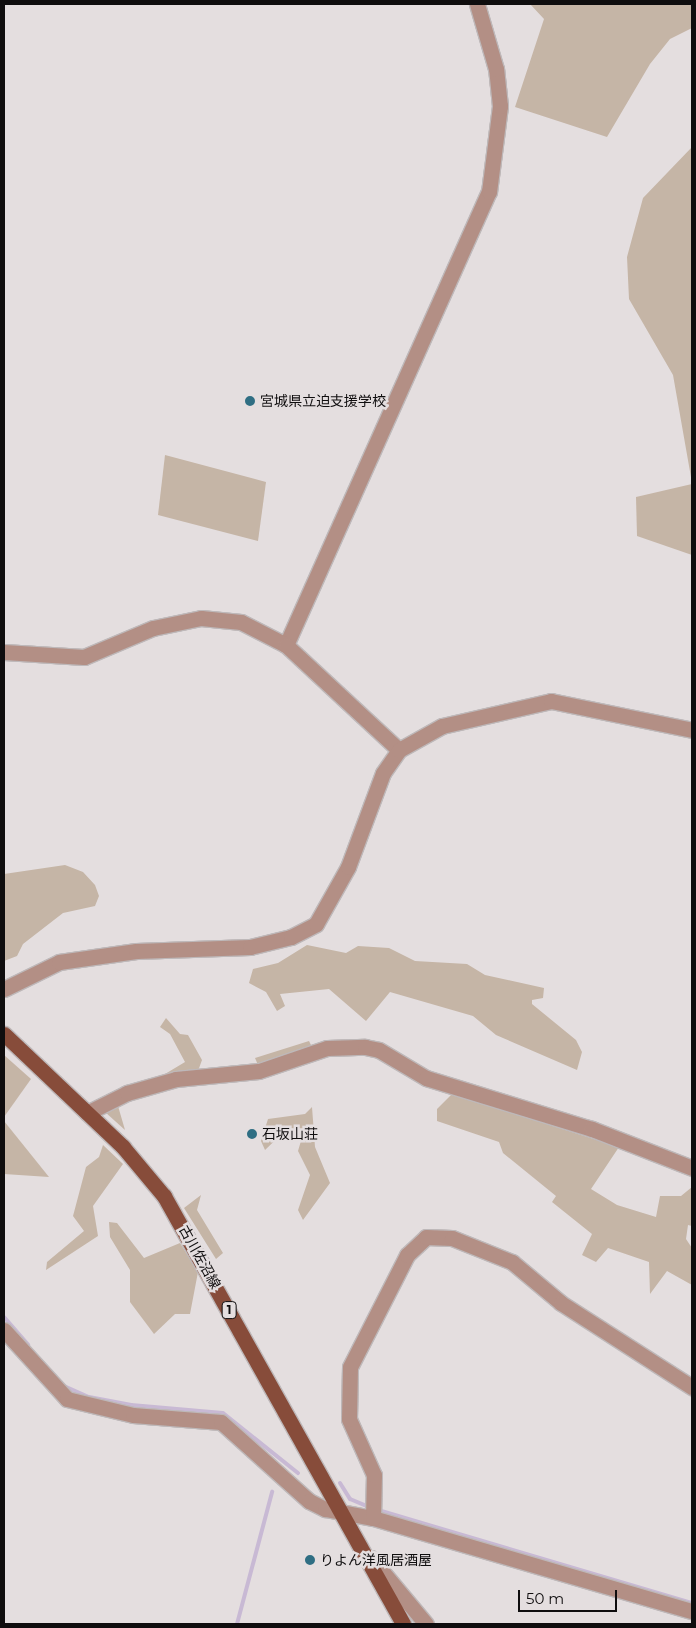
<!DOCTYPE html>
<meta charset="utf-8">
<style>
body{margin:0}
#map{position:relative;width:696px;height:1628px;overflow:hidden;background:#e4dedf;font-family:Montserrat,"Noto Sans JP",sans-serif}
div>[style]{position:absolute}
.green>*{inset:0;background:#c5b5a6}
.stream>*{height:4px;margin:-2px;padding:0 2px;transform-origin:2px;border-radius:2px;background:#c8b9d4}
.roads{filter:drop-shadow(1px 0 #beb8b9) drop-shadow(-1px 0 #beb8b9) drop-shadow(0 1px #beb8b9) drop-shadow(0 -1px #beb8b9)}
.minor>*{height:15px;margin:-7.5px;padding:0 7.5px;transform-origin:7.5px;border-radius:7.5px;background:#b38f85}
.major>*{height:15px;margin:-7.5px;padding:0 7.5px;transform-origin:7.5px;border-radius:7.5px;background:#874c3a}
.dots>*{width:14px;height:14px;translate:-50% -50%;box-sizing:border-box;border:2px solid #e4dedf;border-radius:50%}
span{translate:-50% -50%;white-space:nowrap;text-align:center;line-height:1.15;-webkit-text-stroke:5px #e4dedf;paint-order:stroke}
.shield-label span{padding:1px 4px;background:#e4dedf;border:1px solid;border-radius:4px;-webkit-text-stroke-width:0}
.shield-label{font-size:12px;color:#0f0d0e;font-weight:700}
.poi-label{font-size:14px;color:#0f0d0e}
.left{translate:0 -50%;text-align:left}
.street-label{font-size:14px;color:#0f0d0e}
.frame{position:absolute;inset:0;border:5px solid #0f0d0e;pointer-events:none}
.scale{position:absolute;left:518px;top:1590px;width:99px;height:22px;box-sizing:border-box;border:2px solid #0f0d0e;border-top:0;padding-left:6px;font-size:15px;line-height:18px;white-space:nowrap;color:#0f0d0e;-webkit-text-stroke:4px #e4dedf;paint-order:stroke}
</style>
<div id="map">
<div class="green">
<div style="clip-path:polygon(530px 4px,692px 4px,692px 28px,670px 39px,650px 64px,607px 137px,515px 107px,544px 19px)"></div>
<div style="clip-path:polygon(692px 147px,692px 483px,673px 375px,629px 299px,627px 257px,643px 198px)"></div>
<div style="clip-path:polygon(165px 455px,266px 482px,258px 541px,158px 515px)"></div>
<div style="clip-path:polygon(692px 484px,692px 555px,637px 536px,636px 497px)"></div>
<div style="clip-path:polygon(65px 865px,83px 872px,95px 885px,99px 896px,95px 906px,63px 913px,23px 944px,17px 956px,4px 961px,4px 874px)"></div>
<div style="clip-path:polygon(307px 945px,346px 953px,358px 946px,389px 948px,415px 961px,467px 964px,485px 975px,544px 988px,543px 998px,532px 1000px,532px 1004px,576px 1040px,582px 1052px,577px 1070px,496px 1035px,473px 1016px,390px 992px,366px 1021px,329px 989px,280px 994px,285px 1006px,277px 1011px,266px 992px,249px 983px,253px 969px,278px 963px)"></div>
<div style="clip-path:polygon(166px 1018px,180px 1034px,188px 1035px,202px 1060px,198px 1071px,160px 1077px,185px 1062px,170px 1034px,160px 1027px)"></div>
<div style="clip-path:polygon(309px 1041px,312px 1047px,258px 1065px,255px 1058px)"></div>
<div style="clip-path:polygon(4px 1055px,31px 1079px,4px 1117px)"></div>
<div style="clip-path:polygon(452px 1094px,619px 1147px,591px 1189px,617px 1205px,656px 1217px,660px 1196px,681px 1196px,692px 1187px,692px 1177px,692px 1226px,688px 1225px,686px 1239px,692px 1248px,692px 1285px,667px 1271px,650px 1294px,649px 1262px,608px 1248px,596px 1262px,582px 1255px,592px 1234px,552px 1202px,556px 1196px,503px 1153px,499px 1142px,437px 1121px,437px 1109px)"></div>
<div style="clip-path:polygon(118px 1106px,125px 1130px,105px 1112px)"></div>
<div style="clip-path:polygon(312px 1107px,315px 1147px,330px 1183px,303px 1220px,298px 1210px,310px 1175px,298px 1151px,303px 1134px,289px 1127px,265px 1150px,261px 1141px,268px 1119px,305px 1114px)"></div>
<div style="clip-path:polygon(4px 1121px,49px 1177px,4px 1174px)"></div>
<div style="clip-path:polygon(103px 1145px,123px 1164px,93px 1206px,98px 1236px,46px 1270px,47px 1262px,84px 1231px,73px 1216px,86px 1167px,99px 1157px)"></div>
<div style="clip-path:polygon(201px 1195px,197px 1210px,223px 1253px,216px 1259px,184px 1208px)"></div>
<div style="clip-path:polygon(109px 1222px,117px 1223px,144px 1258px,180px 1243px,198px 1272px,190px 1314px,175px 1314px,154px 1334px,130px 1302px,130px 1270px,110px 1237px)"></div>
</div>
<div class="stream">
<div style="left:4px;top:1317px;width:37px;rotate:49deg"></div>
<div style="left:64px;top:1386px;width:27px;rotate:24deg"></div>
<div style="left:89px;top:1397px;width:43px;rotate:10.8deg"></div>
<div style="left:131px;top:1405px;width:92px;rotate:5deg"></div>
<div style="left:223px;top:1413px;width:96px;rotate:38.7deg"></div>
<div style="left:340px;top:1483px;width:19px;rotate:58deg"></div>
<div style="left:350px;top:1499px;width:21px;rotate:23deg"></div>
<div style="left:378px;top:1510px;width:327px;rotate:16.5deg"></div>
<div style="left:237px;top:1624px;width:137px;rotate:-75.1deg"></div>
</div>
<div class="roads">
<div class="minor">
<div style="left:286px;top:645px;width:496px;rotate:-65.9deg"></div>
<div style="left:489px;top:192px;width:87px;rotate:-82.7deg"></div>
<div style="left:500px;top:106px;width:37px;rotate:-96deg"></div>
<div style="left:496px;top:69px;width:68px;rotate:-106.3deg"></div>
<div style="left:4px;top:652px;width:80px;rotate:3.6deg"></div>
<div style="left:84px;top:657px;width:75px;rotate:-22.8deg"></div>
<div style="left:153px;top:628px;width:49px;rotate:-11.8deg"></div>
<div style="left:201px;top:618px;width:40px;rotate:5.7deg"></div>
<div style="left:241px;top:622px;width:51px;rotate:27.1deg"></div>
<div style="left:286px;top:645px;width:154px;rotate:42.9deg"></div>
<div style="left:4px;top:989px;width:61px;rotate:-26.1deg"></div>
<div style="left:59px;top:962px;width:78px;rotate:-8.1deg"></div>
<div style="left:136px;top:951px;width:114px;rotate:-2deg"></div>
<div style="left:250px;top:947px;width:42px;rotate:-13.7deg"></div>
<div style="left:291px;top:937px;width:28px;rotate:-27deg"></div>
<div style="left:316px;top:924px;width:65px;rotate:-60.7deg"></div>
<div style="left:348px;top:867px;width:100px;rotate:-69.6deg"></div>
<div style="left:383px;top:773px;width:28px;rotate:-55deg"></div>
<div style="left:399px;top:750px;width:49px;rotate:-29.2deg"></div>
<div style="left:442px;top:726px;width:112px;rotate:-12.9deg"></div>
<div style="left:551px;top:701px;width:144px;rotate:11.6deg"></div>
<div style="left:87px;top:1113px;width:45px;rotate:-26.6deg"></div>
<div style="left:127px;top:1093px;width:51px;rotate:-15.9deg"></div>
<div style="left:176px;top:1079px;width:83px;rotate:-5.5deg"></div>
<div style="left:259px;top:1071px;width:72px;rotate:-18.7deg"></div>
<div style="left:327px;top:1048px;width:38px;rotate:-2deg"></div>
<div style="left:365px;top:1047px;width:14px;rotate:12deg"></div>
<div style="left:379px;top:1050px;width:55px;rotate:30.8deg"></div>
<div style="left:426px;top:1078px;width:174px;rotate:17.1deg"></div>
<div style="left:592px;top:1129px;width:107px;rotate:21.3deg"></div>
<div style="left:4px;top:1330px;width:93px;rotate:47.6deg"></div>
<div style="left:67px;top:1399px;width:68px;rotate:13.6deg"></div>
<div style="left:133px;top:1415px;width:88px;rotate:4.5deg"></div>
<div style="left:221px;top:1422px;width:118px;rotate:41.9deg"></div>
<div style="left:309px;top:1501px;width:18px;rotate:27deg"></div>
<div style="left:325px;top:1509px;width:49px;rotate:10.6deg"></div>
<div style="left:373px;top:1518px;width:332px;rotate:16.3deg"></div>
<div style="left:373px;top:1518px;width:43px;rotate:-88.7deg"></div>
<div style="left:374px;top:1475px;width:61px;rotate:-114.1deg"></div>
<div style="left:349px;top:1419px;width:52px;rotate:-88.9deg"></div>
<div style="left:350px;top:1367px;width:126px;rotate:-63deg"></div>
<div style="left:407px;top:1255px;width:26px;rotate:-43deg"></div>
<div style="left:426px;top:1237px;width:26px;rotate:2deg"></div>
<div style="left:452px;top:1238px;width:65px;rotate:21.8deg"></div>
<div style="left:512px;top:1262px;width:64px;rotate:39.9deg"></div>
<div style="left:561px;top:1303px;width:156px;rotate:32.7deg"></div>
<div style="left:371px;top:1558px;width:86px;rotate:50.2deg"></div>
</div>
<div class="major">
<div style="left:4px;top:1034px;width:164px;rotate:43.5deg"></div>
<div style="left:123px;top:1147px;width:64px;rotate:50.1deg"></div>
<div style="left:164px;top:1196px;width:490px;rotate:60.8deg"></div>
</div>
</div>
<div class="dots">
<div style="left:250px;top:401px;background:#2f6e83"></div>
<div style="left:252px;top:1134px;background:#2f6e83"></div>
<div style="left:310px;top:1560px;background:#2f6e83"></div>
</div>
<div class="shield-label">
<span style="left:229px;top:1310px">1</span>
</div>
<div class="poi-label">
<span class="left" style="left:260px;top:401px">宮城県立迫支援学校</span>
<span class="left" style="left:262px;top:1134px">石坂山荘</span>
<span class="left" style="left:320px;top:1560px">りよん洋風居酒屋</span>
</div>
<div class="street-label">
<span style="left:200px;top:1257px;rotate:61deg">古川佐沼線</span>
</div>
<div class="frame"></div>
<div class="scale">50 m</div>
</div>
